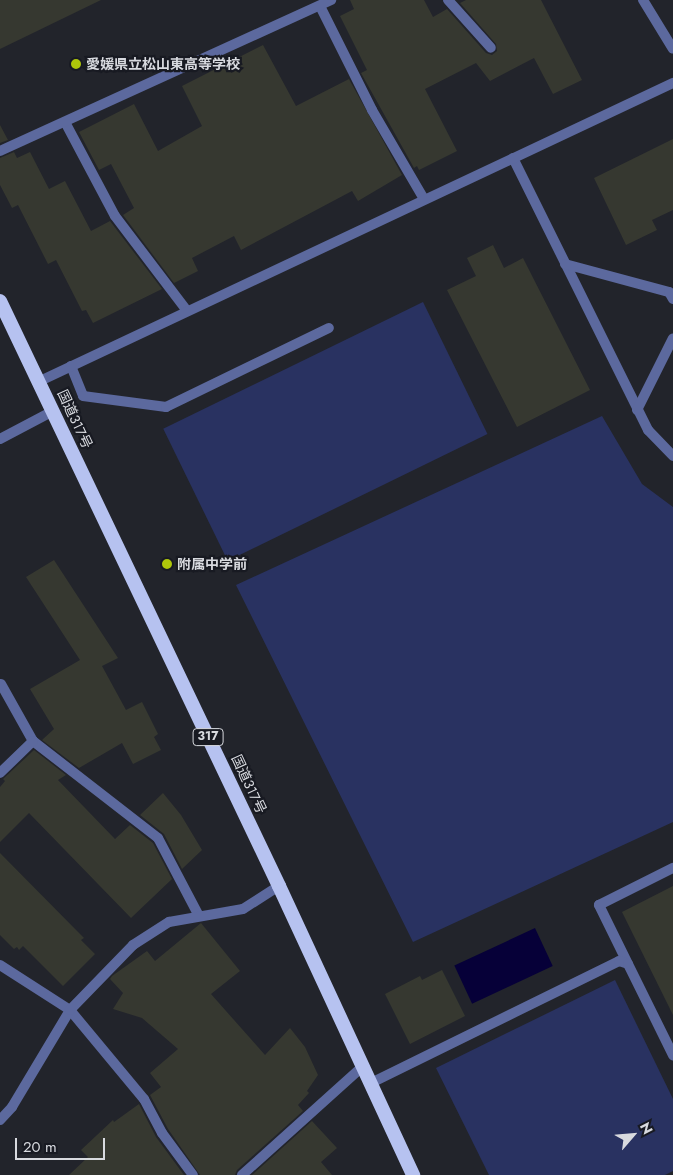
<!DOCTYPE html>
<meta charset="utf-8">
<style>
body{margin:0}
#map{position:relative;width:673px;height:1175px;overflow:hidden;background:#22242b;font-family:Jost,"Noto Sans JP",sans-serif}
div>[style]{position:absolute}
.green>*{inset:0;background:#293261;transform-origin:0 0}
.water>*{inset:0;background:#060038;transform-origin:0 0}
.building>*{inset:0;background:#363830}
.service>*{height:10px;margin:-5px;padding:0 5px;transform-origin:5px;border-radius:5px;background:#5c699e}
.minor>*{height:10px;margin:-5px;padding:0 5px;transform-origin:5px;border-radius:5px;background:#5c699e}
.trunk>*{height:14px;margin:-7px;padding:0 7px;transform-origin:7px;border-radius:7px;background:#b6c2f0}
.dots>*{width:14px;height:14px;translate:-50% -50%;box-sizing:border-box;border:2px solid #181a22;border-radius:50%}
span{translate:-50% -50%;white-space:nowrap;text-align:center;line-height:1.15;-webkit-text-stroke:4.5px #181a22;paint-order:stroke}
.shield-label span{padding:1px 4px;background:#181a22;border:1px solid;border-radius:4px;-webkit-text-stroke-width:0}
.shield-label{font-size:12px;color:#d8dadf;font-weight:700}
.poi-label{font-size:14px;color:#d8dadf;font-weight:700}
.left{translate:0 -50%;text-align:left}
.street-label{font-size:14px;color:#d8dadf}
.north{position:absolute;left:608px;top:1110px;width:50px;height:50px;-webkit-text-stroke:4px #181a22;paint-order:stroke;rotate:63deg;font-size:14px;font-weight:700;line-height:20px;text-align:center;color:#d8dadf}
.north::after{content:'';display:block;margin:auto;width:18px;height:22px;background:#d8dadf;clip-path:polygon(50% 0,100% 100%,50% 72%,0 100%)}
.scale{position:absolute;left:15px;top:1138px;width:90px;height:22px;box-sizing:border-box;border:2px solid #d8dadf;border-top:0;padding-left:6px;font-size:15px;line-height:18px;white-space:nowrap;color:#d8dadf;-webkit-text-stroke:4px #181a22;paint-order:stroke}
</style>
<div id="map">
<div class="green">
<div style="left:423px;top:302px;width:147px;height:289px;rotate:64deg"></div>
<div style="clip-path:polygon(602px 416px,642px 484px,673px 507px,673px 822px,413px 942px,236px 585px)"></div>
<div style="clip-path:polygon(615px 980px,673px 1099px,673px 1171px,665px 1175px,489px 1175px,436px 1068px)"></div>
</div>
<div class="water">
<div style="left:535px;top:928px;width:42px;height:89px;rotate:65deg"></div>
</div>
<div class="building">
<div style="clip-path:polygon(0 0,101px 0,0 49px)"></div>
<div style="clip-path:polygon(350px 0,424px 0,433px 17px,447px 9px,486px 53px,492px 55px,497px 51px,496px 44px,460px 3px,466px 0,541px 0,582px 80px,553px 94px,534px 58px,490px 81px,476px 63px,425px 89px,457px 151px,419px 170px,417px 166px,414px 168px,361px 73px,367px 70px,340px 16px,354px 9px)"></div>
<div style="clip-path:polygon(263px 45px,296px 106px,349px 79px,402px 175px,358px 201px,352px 191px,241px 250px,234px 236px,192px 258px,198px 271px,174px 283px,123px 215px,134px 208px,111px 164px,99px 170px,79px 132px,134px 104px,158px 151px,202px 126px,182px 86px)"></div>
<div style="clip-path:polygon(0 125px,8px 140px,0 143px)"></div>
<div style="clip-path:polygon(673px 139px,673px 210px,652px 220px,657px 230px,626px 245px,594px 178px)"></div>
<div style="clip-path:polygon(14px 152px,17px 158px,30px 152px,49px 189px,65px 181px,91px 231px,110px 221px,162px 289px,93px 323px,86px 310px,82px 311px,56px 260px,48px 264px,18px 205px,12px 208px,0 185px,0 158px)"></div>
<div style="clip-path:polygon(493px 245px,504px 268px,523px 258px,590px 390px,517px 427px,447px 290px,476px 276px,467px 258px)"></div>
<div style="clip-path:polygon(54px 560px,118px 658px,102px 666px,126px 710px,142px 702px,158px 734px,154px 737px,161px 750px,133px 764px,122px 743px,79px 768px,42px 740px,54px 729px,30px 689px,80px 660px,26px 577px)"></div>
<div style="clip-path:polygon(34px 750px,66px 775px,58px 780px,115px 839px,130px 825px,153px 843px,172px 879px,131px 918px,29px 813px,0 842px,0 787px,5px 781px,3px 779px)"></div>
<div style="clip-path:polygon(163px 793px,181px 815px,202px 850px,182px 869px,164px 834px,140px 815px)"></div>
<div style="clip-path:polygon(0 853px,84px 938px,81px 940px,95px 954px,63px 986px,23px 946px,19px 950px,17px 947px,14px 949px,0 935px)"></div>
<div style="clip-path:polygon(673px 886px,673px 1015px,622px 912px)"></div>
<div style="clip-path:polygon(201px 923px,240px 971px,211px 994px,265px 1055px,290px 1028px,305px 1047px,318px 1075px,307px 1091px,309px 1093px,298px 1105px,303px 1111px,237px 1170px,235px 1175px,200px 1175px,168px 1129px,150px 1095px,161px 1087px,150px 1073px,178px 1049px,142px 1018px,113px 1009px,123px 993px,110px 979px,112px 976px,147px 951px,155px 961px)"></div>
<div style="clip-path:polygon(442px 970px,465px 1016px,410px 1044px,385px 994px,420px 976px,422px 980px)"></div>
<div style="clip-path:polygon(139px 1104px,156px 1137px,184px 1175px,69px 1175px,88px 1157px,81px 1150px,113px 1120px,114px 1122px)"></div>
<div style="clip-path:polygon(312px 1121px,337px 1148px,321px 1162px,332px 1175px,252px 1175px)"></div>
</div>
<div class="service">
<div style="left:513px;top:158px;width:304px;rotate:63.6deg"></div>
<div style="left:648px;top:430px;width:36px;rotate:46deg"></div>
<div style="left:565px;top:264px;width:108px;rotate:15.1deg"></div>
<div style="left:669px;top:292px;width:8px;rotate:60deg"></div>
<div style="left:71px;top:366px;width:32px;rotate:68deg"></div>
<div style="left:83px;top:396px;width:84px;rotate:7.5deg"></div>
<div style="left:166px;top:407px;width:181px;rotate:-25.9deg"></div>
<div style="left:637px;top:410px;width:80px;rotate:-63.4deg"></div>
<div style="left:628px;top:964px;width:66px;rotate:-116.2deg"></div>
<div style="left:599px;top:905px;width:83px;rotate:-26.6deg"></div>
<div style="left:371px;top:1083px;width:276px;rotate:-26.2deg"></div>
<div style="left:619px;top:961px;width:9px;rotate:18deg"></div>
<div style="left:628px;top:964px;width:102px;rotate:63.7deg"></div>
</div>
<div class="minor">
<div style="left:448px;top:0;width:64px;rotate:48.1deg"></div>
<div style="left:643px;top:0;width:57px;rotate:58.5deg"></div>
<div style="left:320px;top:6px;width:116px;rotate:63.4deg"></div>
<div style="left:372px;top:110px;width:103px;rotate:59.7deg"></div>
<div style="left:65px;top:122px;width:106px;rotate:62deg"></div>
<div style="left:115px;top:216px;width:119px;rotate:52.8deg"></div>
<div style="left:0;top:151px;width:364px;rotate:-24.5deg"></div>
<div style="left:40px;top:381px;width:700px;rotate:-25.21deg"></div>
<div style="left:0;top:439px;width:60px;rotate:-27.8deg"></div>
<div style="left:1px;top:684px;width:65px;rotate:60.7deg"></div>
<div style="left:33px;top:741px;width:158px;rotate:37.8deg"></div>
<div style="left:158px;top:838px;width:88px;rotate:62.3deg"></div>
<div style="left:0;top:773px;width:46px;rotate:-44.1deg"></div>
<div style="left:0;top:965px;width:83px;rotate:32.7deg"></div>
<div style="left:70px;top:1010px;width:116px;rotate:50.3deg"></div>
<div style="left:144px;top:1099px;width:38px;rotate:62deg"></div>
<div style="left:162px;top:1133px;width:52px;rotate:53.6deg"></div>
<div style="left:0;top:1120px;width:18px;rotate:-47deg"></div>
<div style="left:12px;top:1107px;width:113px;rotate:-59.1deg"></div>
<div style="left:70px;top:1010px;width:91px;rotate:-45.9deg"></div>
<div style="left:133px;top:945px;width:43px;rotate:-32.6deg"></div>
<div style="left:169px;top:922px;width:75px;rotate:-10deg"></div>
<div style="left:243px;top:909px;width:43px;rotate:-32.6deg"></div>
<div style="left:242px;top:1175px;width:163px;rotate:-42deg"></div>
</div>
<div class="trunk">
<div style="left:0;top:301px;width:648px;rotate:64.5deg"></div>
<div style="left:279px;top:886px;width:319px;rotate:65.1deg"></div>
</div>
<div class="dots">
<div style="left:76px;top:64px;background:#aec60a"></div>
<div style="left:167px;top:564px;background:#aec60a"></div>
</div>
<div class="shield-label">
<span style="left:208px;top:737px">317</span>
</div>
<div class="poi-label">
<span class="left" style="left:86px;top:64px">愛媛県立松山東高等学校</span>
<span class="left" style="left:177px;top:564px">附属中学前</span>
</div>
<div class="street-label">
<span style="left:75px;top:419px;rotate:65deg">国道317号</span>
<span style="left:249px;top:784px;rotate:65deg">国道317号</span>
</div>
<div class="north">N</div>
<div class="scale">20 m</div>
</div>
